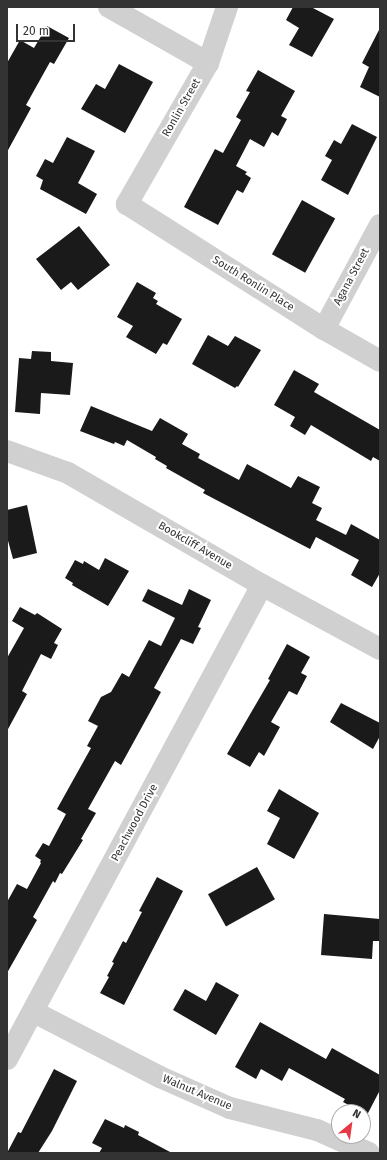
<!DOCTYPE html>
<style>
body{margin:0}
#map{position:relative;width:387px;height:1160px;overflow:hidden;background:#fff;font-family:"Fira Sans",sans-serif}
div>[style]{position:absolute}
.building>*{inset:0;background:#1a1a1a;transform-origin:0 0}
.street>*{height:22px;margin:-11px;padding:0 11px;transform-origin:11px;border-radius:11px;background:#d0d0d0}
span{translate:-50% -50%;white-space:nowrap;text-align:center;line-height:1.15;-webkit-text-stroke:4px #fff;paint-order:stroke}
.street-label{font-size:11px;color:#333}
.frame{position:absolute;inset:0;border:8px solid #333;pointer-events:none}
.north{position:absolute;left:331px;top:1104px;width:40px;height:40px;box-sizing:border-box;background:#fff;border:1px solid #adadad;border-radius:50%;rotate:29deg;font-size:11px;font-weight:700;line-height:16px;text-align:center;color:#333}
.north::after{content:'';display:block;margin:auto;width:14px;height:18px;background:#e63946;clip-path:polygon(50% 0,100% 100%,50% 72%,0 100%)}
.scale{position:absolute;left:16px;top:24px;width:59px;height:18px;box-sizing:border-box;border:2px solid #333;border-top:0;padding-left:5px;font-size:12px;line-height:14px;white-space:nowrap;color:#333;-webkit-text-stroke:3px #fff;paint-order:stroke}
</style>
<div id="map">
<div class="building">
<div style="clip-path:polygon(293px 7px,311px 7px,334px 19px,312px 57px,289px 45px,299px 28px,286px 20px)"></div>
<div style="clip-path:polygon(47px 26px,69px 38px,54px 64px,50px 62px,26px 105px,31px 108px,7px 152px,7px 63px,20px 40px,34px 48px)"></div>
<div style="clip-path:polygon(380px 28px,380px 97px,360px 87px,369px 67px,362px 63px)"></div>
<div style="clip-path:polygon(119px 64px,153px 82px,125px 133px,81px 109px,96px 84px,105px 89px)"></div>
<div style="clip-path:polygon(258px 70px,295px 91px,281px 116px,287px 119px,278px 136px,272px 132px,264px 147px,250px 139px,236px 166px,247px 172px,245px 174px,251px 178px,243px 193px,237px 190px,218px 225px,184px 207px,215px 149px,223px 153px,241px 120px,236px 117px,250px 92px,246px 91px)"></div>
<div style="clip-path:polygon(352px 124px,377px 137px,348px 195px,321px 180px,332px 160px,325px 156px,334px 140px,341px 144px)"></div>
<div style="clip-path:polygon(67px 137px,95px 151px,78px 183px,97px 194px,86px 214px,40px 189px,43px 180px,36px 176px,45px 159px,53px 163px)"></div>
<div style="left:302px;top:200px;width:38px;height:62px;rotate:29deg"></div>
<div style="clip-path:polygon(79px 226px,110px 265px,78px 290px,71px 282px,61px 290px,36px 259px)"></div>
<div style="clip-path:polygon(137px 282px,156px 293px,153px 298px,158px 301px,156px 304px,182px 319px,167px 345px,163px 343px,156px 354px,126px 337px,133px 326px,117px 317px)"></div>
<div style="clip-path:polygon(208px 335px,228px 346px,235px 336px,261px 350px,238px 387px,237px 386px,235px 388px,192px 364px)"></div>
<div style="clip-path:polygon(32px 351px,51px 352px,51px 361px,73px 363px,70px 395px,41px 393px,40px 414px,15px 412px,19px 358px,31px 359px)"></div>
<div style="clip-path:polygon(294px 370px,319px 384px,314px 392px,380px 430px,380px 461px,373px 457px,371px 461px,311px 425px,305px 435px,290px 426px,295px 417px,274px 405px)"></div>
<div style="clip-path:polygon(91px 406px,152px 431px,160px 418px,188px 434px,182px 444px,200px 454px,198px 458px,239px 480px,247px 464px,291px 488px,298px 476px,320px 487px,312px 503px,322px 508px,316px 520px,346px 535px,351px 524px,380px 540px,380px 573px,372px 587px,351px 575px,359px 560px,316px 537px,310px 549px,203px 493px,205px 490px,166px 468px,167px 466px,155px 459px,156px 457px,127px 440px,124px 446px,115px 442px,114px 444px,80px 431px)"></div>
<div style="clip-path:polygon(27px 505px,37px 553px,13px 559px,7px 537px,7px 510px)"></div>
<div style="clip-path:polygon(105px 558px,129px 571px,108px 606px,72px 585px,73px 583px,65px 578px,75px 560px,83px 564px,84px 561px,99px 570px)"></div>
<div style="clip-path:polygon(148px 589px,182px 605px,189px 589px,211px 600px,198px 627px,201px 628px,193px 644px,181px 639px,154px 688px,161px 692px,154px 705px,121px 765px,115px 761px,88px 809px,96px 813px,81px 839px,83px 840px,62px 874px,60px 873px,55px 883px,53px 881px,33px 917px,37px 920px,7px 973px,7px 902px,17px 884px,27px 889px,41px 863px,40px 862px,41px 860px,35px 856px,43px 843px,49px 846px,66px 814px,57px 809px,91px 748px,87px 746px,98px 726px,88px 721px,101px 697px,111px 692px,122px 673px,129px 677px,149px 640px,161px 646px,175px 618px,142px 601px)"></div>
<div style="clip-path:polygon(20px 607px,35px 615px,37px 613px,62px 629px,54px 643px,58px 645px,51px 659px,41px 654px,22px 691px,27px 694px,7px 731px,7px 658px,24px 628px,12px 621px)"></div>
<div style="clip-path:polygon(287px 644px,310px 657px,301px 673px,307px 676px,297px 695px,289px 691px,271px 722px,280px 727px,264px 756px,259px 752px,250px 767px,227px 754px,270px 680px,268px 679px)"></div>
<div style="clip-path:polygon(341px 703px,380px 723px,380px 736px,373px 749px,330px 722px)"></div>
<div style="clip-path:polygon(279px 789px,319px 813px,294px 859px,267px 844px,280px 818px,267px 811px)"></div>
<div style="left:257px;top:867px;width:37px;height:56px;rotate:61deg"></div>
<div style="clip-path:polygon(157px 877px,183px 891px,124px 1005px,100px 993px,109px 977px,107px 976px,114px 963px,112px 962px,123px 941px,126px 943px,142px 912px,139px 911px)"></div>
<div style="clip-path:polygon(324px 914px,380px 919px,380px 941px,373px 941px,372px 959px,321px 955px)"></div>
<div style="clip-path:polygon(216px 982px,239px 995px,216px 1035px,173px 1010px,185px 989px,206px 1001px)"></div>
<div style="clip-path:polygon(260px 1022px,326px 1059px,332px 1048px,380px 1075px,380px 1090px,367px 1115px,343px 1102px,345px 1099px,289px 1068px,282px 1081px,261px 1069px,256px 1079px,235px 1067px)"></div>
<div style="clip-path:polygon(54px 1069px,77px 1081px,52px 1131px,38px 1153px,7px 1153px,18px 1132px,21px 1133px)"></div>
<div style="clip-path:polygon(105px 1119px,124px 1128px,125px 1125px,139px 1132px,138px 1135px,172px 1153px,99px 1153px,102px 1148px,92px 1143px)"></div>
</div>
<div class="street">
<div style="left:109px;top:7px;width:114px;rotate:29.5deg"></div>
<div style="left:227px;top:7px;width:59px;rotate:108.7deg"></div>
<div style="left:208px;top:63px;width:163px;rotate:119.9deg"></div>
<div style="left:127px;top:204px;width:233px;rotate:32.4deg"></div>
<div style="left:324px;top:329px;width:64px;rotate:29.7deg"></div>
<div style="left:324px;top:329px;width:118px;rotate:-61.7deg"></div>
<div style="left:7px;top:451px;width:65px;rotate:19.8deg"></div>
<div style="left:68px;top:473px;width:224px;rotate:30deg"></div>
<div style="left:262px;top:585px;width:134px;rotate:28.5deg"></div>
<div style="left:34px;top:1012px;width:142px;rotate:27.3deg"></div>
<div style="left:160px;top:1077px;width:77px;rotate:23.9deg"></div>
<div style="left:230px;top:1108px;width:90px;rotate:14.2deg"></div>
<div style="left:317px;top:1130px;width:57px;rotate:23.9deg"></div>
<div style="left:7px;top:1059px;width:538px;rotate:-61.72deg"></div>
</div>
<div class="street-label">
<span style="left:182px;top:108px;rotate:-60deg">Ronlin Street</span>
<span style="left:352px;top:277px;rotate:-62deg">Agana Street</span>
<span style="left:253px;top:284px;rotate:32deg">South Ronlin Place</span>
<span style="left:195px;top:546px;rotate:30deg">Bookcliff Avenue</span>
<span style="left:135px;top:823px;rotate:-62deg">Peachwood Drive</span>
<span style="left:197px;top:1093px;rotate:23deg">Walnut Avenue</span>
</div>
<div class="frame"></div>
<div class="north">N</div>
<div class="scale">20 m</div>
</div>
